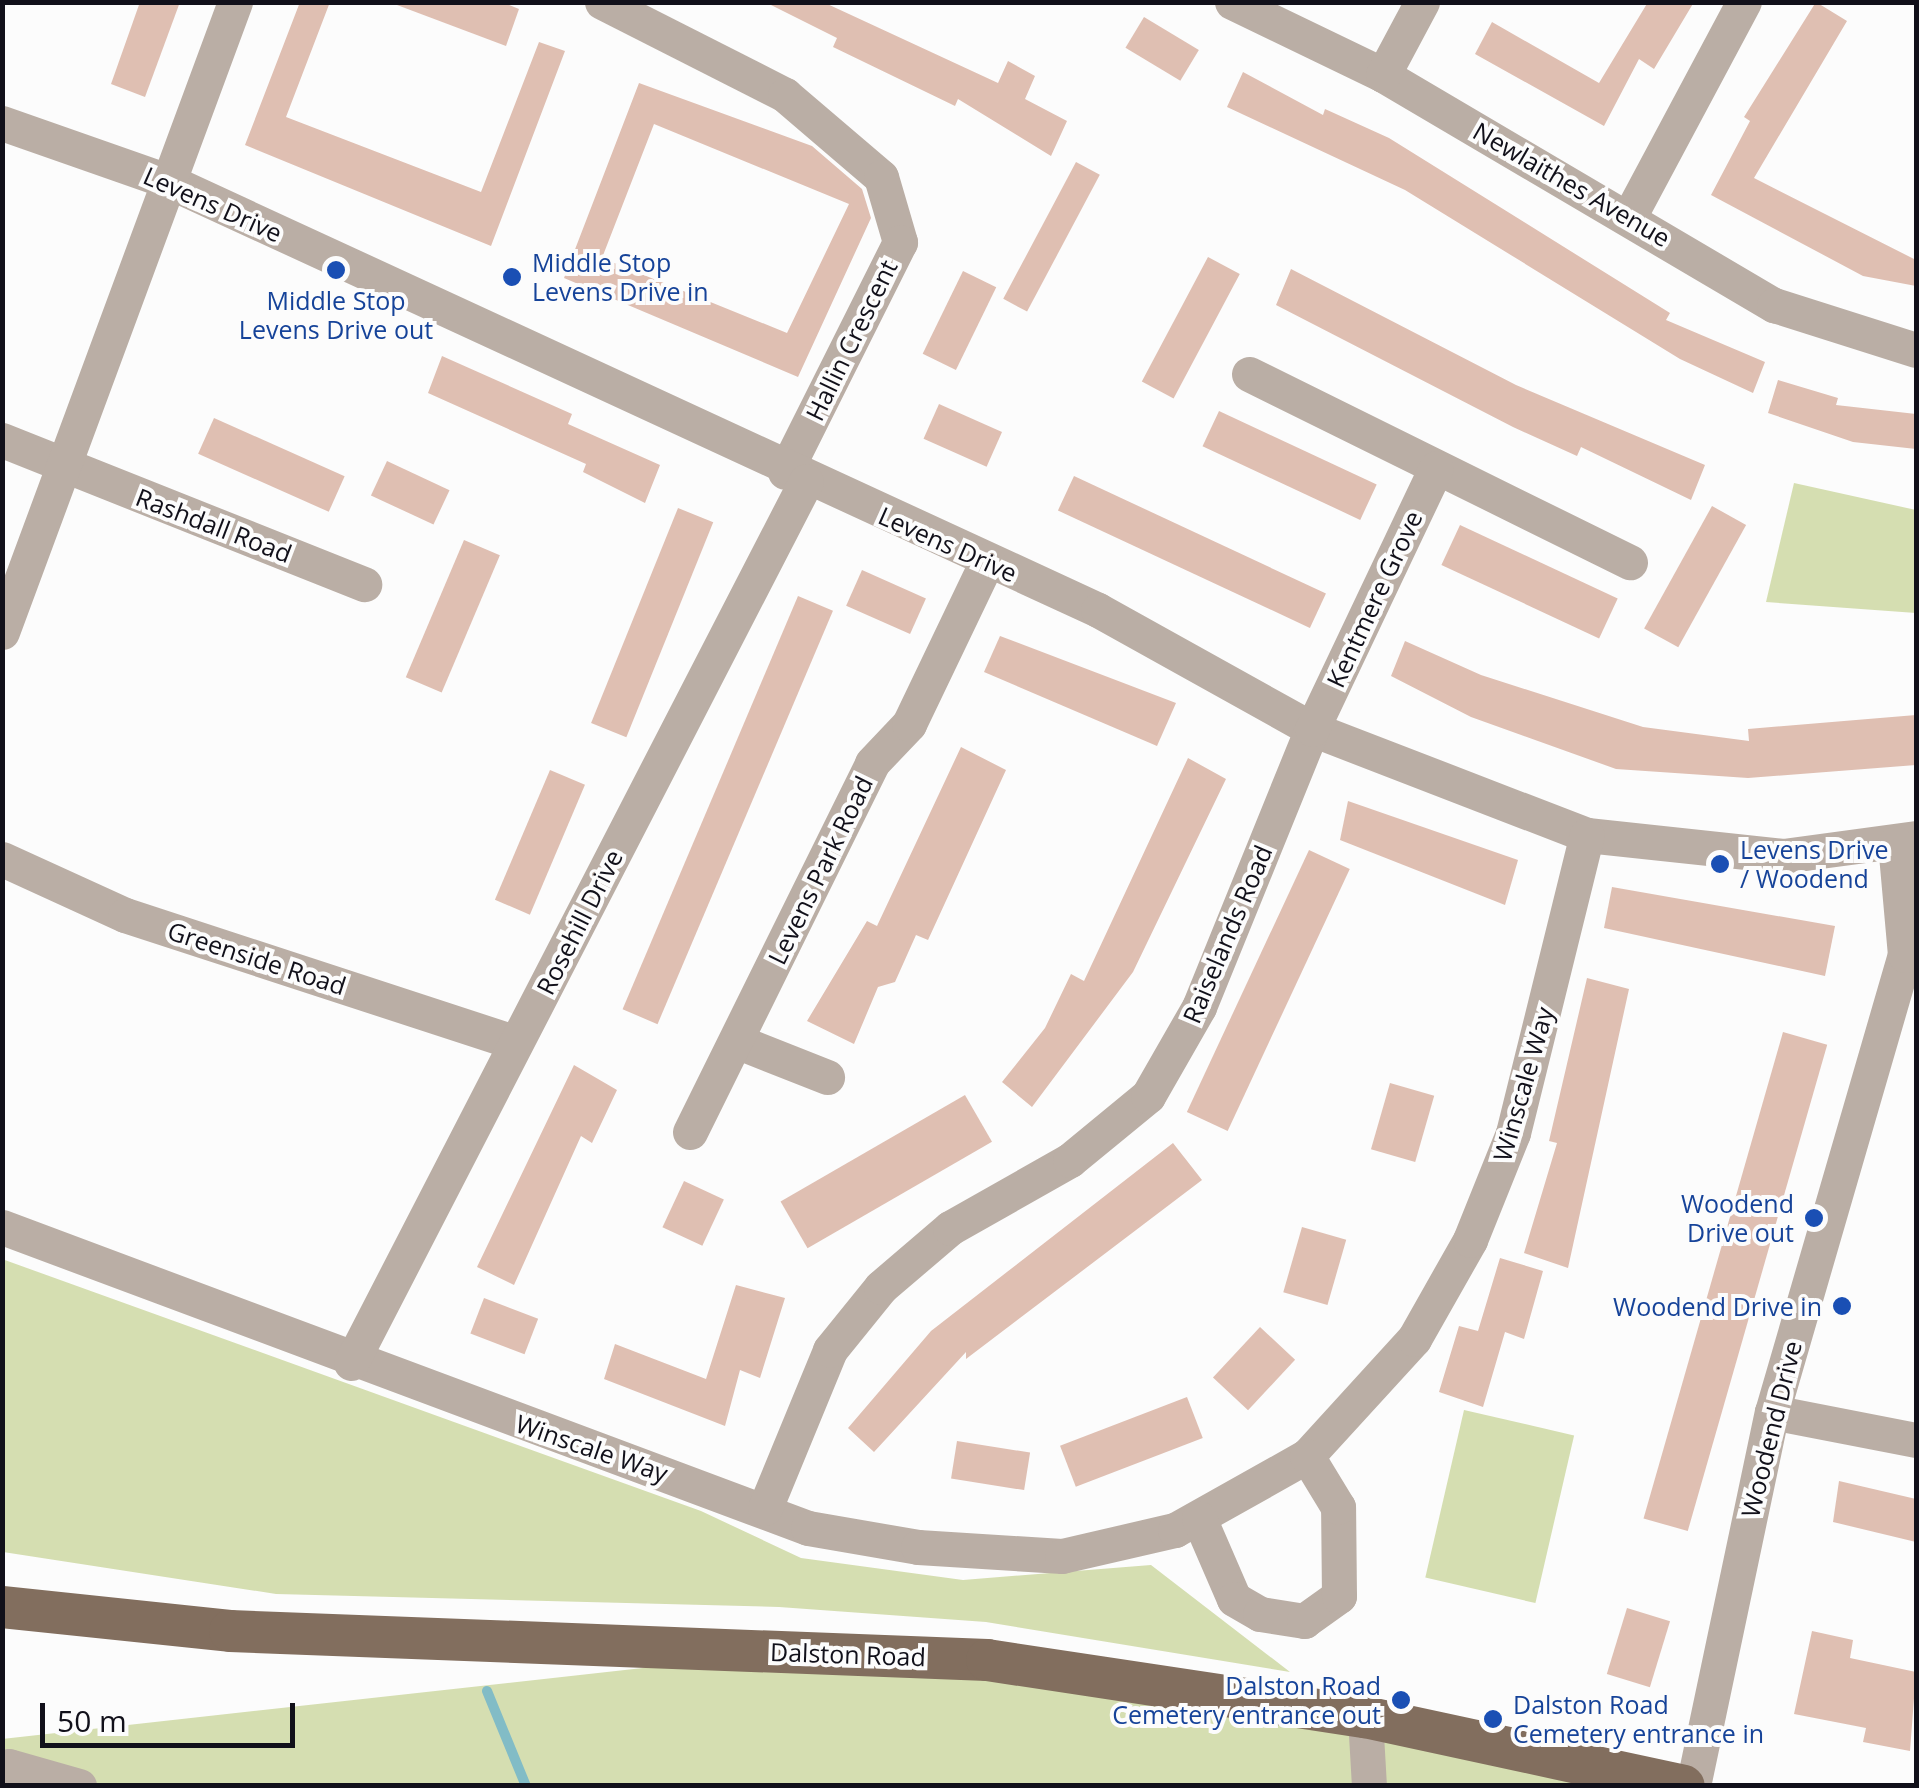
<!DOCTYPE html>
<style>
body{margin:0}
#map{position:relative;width:1919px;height:1788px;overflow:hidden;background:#fcfcfc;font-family:"Open Sans",sans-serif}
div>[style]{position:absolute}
.green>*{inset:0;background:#d5deb1;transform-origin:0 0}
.stream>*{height:10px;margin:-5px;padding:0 5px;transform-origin:5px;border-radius:5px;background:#82bcc6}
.building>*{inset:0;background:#dfbfb2;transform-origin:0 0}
.minor>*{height:35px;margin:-17.5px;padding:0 17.5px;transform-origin:17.5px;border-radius:17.5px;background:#baaea5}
.major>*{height:42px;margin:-21px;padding:0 21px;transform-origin:21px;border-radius:21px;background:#826e5e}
.dots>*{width:28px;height:28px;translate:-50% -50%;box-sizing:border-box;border:5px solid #fcfcfc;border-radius:50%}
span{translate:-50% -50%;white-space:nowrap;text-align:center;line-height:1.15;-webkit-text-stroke:8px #fcfcfc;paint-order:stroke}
.street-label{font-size:25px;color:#11101a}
.transit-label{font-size:25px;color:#164399}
.left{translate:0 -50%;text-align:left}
.right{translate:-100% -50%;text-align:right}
.frame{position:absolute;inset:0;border:5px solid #11101a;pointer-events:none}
.scale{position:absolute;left:40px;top:1703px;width:255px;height:45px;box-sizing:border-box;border:5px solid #11101a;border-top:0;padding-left:12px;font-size:30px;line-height:35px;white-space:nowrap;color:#11101a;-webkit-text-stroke:8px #fcfcfc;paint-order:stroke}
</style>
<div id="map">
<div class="green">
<div style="clip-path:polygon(1794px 483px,1916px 510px,1916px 613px,1766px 602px)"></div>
<div style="clip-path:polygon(2px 1259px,701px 1511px,801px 1558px,963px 1580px,1151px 1565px,1290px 1672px,986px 1622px,779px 1607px,276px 1594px,3px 1552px)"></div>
<div style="left:1464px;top:1410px;width:113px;height:172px;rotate:13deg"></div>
<div style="clip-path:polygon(787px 1652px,987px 1660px,1642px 1785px,3px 1786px,2px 1739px)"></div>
</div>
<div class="stream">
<div style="left:487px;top:1691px;width:103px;rotate:67.7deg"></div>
</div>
<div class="building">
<div style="clip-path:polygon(140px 2px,180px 2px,145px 97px,111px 84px)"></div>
<div style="clip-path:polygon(300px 2px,330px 2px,286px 117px,481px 192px,539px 42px,565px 51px,491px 246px,245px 145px)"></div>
<div style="clip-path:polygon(502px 2px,519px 9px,506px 46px,397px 5px)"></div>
<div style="clip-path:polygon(765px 2px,823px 2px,998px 83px,1008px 61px,1035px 76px,1025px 99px,1067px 121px,1051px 156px,958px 99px,955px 106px,833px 47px,837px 38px)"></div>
<div style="clip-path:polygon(1648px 2px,1694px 2px,1654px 69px,1639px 59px,1604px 126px,1475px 54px,1492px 22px,1599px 83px)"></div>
<div style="clip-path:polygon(1816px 2px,1847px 21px,1754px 178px,1916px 260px,1916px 286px,1863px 276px,1711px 195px,1750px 121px,1744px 117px)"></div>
<div style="left:1144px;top:17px;width:64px;height:36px;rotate:31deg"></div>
<div style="clip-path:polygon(1243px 72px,1323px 115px,1325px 109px,1389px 138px,1670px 313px,1666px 320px,1765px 362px,1753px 393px,1680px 359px,1405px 190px,1227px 107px)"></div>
<div style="clip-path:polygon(evenodd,639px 83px,812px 146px,862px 189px,871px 218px,798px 377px,564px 278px,639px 83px,654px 124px,849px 204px,787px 333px,602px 258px,654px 124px)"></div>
<div style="left:1076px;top:162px;width:27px;height:155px;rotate:28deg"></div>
<div style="left:1208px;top:257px;width:36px;height:141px;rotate:28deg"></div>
<div style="clip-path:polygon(1291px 269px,1516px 385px,1705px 465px,1691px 500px,1581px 447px,1577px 456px,1513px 427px,1276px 305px)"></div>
<div style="left:963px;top:271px;width:37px;height:92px;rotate:26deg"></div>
<div style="clip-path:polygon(442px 356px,572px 414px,568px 424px,660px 465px,645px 503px,583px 472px,586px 464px,428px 393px)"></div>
<div style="clip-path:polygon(1778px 380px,1838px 398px,1836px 405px,1916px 414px,1916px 449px,1853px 442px,1768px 413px)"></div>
<div style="left:939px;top:404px;width:69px;height:38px;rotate:24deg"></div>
<div style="left:1219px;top:411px;width:174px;height:39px;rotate:25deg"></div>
<div style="left:214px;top:418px;width:143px;height:39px;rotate:24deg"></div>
<div style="left:387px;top:461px;width:69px;height:38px;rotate:25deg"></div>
<div style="left:1074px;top:476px;width:278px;height:38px;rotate:25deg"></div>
<div style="left:1712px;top:506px;width:39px;height:140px;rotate:29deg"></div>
<div style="left:678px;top:508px;width:38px;height:232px;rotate:22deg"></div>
<div style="left:1460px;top:525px;width:174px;height:44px;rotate:25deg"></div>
<div style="left:464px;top:540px;width:39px;height:149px;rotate:23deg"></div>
<div style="left:862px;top:570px;width:70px;height:39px;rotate:24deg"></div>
<div style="left:798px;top:596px;width:38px;height:449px;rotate:23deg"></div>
<div style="clip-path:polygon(1000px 636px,1176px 703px,1157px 746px,984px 672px)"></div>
<div style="clip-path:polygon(1405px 641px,1481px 675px,1643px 727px,1749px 741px,1748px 729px,1916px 715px,1916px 765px,1748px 778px,1616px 769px,1471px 717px,1391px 676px)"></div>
<div style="clip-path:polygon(961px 747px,1006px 770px,928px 940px,916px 935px,895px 982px,878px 987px,854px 1044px,807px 1021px,867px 921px,877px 926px)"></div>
<div style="clip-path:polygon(1188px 758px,1226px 779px,1133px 972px,1032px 1107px,1002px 1082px,1045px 1028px,1071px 974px,1084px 981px)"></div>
<div style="left:550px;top:770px;width:38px;height:141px;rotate:23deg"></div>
<div style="clip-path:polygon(1348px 801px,1518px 860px,1505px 905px,1340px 840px)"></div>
<div style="left:1309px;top:850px;width:45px;height:289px;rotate:25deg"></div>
<div style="clip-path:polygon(1612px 887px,1835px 926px,1825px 976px,1604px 928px)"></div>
<div style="clip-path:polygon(1587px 978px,1629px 989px,1568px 1268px,1524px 1253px,1557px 1143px,1549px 1141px)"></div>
<div style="left:1783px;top:1032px;width:46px;height:506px;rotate:16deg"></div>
<div style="clip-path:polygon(574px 1065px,617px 1090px,592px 1143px,581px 1136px,514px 1285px,477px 1267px)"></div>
<div style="left:1390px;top:1083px;width:46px;height:69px;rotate:16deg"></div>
<div style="left:965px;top:1095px;width:54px;height:213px;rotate:60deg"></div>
<div style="clip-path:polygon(1173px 1143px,1202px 1180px,966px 1359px,966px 1352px,874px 1452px,848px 1428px,931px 1331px)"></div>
<div style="left:684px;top:1181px;width:44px;height:51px;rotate:25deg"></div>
<div style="left:1302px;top:1227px;width:46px;height:68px;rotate:16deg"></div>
<div style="clip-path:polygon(1500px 1258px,1543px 1271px,1524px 1339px,1505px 1332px,1483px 1407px,1439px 1392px,1459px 1326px,1478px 1331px)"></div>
<div style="clip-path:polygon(736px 1285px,785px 1298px,760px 1378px,740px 1370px,725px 1426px,604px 1379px,615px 1344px,706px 1379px)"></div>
<div style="left:484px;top:1298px;width:58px;height:38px;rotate:21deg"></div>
<div style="left:1260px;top:1327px;width:48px;height:69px;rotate:43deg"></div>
<div style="left:1187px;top:1397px;width:44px;height:136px;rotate:69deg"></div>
<div style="left:957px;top:1441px;width:74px;height:38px;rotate:9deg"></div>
<div style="clip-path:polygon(1839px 1481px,1916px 1499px,1916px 1542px,1833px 1522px)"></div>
<div style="left:1627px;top:1608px;width:45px;height:69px;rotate:17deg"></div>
<div style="clip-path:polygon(1812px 1631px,1853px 1640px,1850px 1658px,1916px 1672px,1910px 1751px,1863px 1742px,1866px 1728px,1794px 1714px)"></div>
</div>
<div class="minor">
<div style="left:602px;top:2px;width:205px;rotate:26.9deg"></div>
<div style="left:785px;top:95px;width:126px;rotate:40.5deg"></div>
<div style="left:881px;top:177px;width:68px;rotate:73.7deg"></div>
<div style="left:900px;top:242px;width:257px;rotate:116.6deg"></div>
<div style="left:1232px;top:2px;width:168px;rotate:25.8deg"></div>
<div style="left:1383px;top:75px;width:454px;rotate:30.5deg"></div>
<div style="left:1774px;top:305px;width:149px;rotate:17.6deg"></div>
<div style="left:1383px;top:75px;width:83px;rotate:-61.9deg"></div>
<div style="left:2px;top:123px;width:176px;rotate:19.3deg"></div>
<div style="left:168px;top:181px;width:1024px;rotate:24.76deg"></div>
<div style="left:1098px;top:610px;width:245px;rotate:29.1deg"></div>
<div style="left:1312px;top:729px;width:295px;rotate:21.1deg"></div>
<div style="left:1587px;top:835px;width:197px;rotate:6.1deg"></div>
<div style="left:1783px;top:856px;width:134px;rotate:-7.7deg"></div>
<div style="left:1629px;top:217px;width:244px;rotate:-61.9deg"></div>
<div style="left:1249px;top:374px;width:425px;rotate:26.3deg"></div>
<div style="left:2px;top:440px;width:390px;rotate:21.7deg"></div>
<div style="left:2px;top:632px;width:672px;rotate:-69.7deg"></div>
<div style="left:2px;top:859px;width:135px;rotate:24.5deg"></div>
<div style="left:125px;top:915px;width:411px;rotate:18.1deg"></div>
<div style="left:736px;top:1041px;width:98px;rotate:21.6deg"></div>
<div style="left:690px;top:1132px;width:411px;rotate:-63.7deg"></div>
<div style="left:872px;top:763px;width:54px;rotate:-46.5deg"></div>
<div style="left:909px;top:724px;width:181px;rotate:-64.4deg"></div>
<div style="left:2px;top:1227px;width:860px;rotate:20.48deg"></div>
<div style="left:808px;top:1528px;width:112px;rotate:9.8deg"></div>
<div style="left:918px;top:1547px;width:144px;rotate:3.6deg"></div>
<div style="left:1062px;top:1556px;width:116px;rotate:-13deg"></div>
<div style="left:1175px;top:1530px;width:151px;rotate:-29.3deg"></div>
<div style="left:1307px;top:1456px;width:159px;rotate:-47.6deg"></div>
<div style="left:1414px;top:1339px;width:114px;rotate:-60.5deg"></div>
<div style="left:1470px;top:1240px;width:115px;rotate:-68.1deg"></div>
<div style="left:1513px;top:1133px;width:307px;rotate:-76.1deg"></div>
<div style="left:351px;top:1363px;width:992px;rotate:-62.71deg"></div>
<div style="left:1772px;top:1412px;width:147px;rotate:11deg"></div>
<div style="left:765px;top:1508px;width:171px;rotate:-67.6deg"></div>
<div style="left:830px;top:1350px;width:81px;rotate:-51deg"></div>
<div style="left:881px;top:1287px;width:91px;rotate:-40.5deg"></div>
<div style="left:950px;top:1228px;width:138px;rotate:-29.5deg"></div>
<div style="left:1070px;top:1160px;width:101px;rotate:-39.4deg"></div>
<div style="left:1148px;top:1096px;width:103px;rotate:-60.2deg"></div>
<div style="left:1199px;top:1007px;width:300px;rotate:-67.9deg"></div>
<div style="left:1312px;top:729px;width:289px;rotate:-64.6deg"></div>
<div style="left:1199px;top:1518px;width:88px;rotate:66.6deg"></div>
<div style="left:1234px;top:1599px;width:30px;rotate:30deg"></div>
<div style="left:1260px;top:1614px;width:45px;rotate:9deg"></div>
<div style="left:1304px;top:1621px;width:43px;rotate:-35.5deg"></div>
<div style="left:1339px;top:1596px;width:89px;rotate:-90.6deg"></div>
<div style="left:1338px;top:1507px;width:60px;rotate:-121.3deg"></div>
<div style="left:1365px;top:1717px;width:69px;rotate:86.7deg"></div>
<div style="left:13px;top:1786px;width:20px;rotate:-101deg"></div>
<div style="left:9px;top:1766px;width:73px;rotate:15.9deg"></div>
<div style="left:1693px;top:1786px;width:382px;rotate:-78.1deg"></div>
<div style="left:1772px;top:1412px;width:476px;rotate:-73.8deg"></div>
<div style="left:1905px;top:955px;width:112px;rotate:-95.1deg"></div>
</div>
<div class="major">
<div style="left:2px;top:1607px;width:229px;rotate:6deg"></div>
<div style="left:230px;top:1631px;width:758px;rotate:2.19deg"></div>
<div style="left:987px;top:1660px;width:382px;rotate:8.6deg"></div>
<div style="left:1365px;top:1717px;width:326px;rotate:12.2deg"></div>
</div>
<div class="dots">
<div style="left:336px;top:270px;background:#1a4fb4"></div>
<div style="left:512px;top:277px;background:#1a4fb4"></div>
<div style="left:1720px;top:864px;background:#1a4fb4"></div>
<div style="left:1814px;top:1218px;background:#1a4fb4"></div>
<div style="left:1842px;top:1306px;background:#1a4fb4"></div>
<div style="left:1401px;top:1700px;background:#1a4fb4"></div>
<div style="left:1493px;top:1719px;background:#1a4fb4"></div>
</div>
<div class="street-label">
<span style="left:1572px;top:184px;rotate:30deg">Newlaithes Avenue</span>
<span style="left:213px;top:204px;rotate:24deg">Levens Drive</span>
<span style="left:851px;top:340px;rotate:-64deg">Hallin Crescent</span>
<span style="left:214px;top:525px;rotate:21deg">Rashdall Road</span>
<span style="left:948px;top:544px;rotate:24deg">Levens Drive</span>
<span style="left:1374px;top:599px;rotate:-65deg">Kentmere Grove</span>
<span style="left:820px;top:870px;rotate:-64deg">Levens Park Road</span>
<span style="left:579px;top:922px;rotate:-63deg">Rosehill Drive</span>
<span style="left:1227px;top:934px;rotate:-67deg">Raiselands Road</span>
<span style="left:257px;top:958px;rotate:18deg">Greenside Road</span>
<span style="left:1523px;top:1084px;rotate:-74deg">Winscale Way</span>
<span style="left:1771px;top:1429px;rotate:-76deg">Woodend Drive</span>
<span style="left:592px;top:1448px;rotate:19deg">Winscale Way</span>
<span style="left:848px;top:1654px;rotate:2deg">Dalston Road</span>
</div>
<div class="transit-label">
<span class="left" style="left:532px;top:277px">Middle Stop<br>Levens Drive in</span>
<span style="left:336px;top:315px">Middle Stop<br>Levens Drive out</span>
<span class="left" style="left:1740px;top:864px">Levens Drive<br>/ Woodend</span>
<span class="right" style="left:1794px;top:1218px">Woodend<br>Drive out</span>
<span class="right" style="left:1822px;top:1306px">Woodend Drive in</span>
<span class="right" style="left:1381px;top:1700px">Dalston Road<br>Cemetery entrance out</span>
<span class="left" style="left:1513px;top:1719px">Dalston Road<br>Cemetery entrance in</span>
</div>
<div class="frame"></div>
<div class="scale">50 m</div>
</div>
